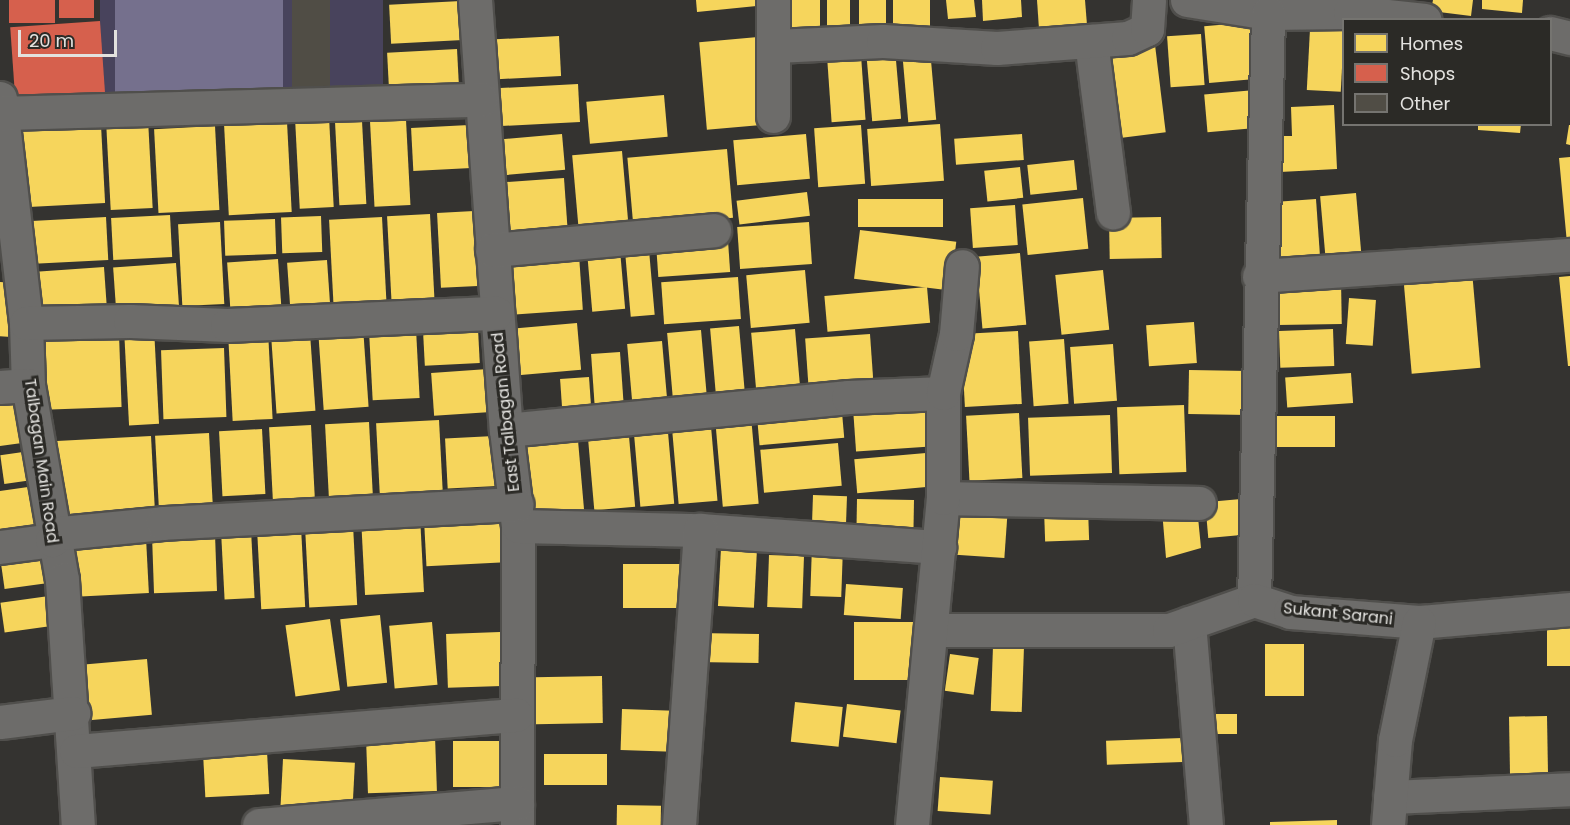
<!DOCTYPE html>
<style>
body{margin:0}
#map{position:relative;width:1570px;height:825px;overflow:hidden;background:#343330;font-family:Poppins,sans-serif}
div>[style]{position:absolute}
.green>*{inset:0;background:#48435c;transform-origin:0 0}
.water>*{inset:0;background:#75708d;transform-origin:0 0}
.homes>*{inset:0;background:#f6d55c;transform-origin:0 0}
.shops>*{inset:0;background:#d6604d;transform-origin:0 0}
.building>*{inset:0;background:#504d45;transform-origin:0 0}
.roads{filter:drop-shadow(2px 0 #504f4c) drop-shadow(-2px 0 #504f4c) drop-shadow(0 2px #504f4c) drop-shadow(0 -2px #504f4c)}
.street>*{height:33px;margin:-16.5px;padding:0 16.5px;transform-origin:16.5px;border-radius:16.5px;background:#6d6c6a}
span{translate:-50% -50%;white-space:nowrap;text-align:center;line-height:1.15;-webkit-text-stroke:6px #2b2a26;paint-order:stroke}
.street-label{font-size:16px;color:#e3e2df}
.legend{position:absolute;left:1342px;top:18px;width:210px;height:108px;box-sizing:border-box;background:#2b2a26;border:2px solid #757470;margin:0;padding:8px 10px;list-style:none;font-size:18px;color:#e3e2df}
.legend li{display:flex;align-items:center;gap:12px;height:30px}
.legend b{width:30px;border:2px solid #757470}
.scale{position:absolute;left:18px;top:30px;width:99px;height:27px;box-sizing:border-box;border:3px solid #e3e2df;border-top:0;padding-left:8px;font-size:18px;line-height:21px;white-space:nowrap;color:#e3e2df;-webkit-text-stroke:4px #2b2a26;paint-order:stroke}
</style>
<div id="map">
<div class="green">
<div style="left:100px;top:0;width:283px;height:101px"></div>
</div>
<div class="water">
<div style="left:115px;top:0;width:168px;height:94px"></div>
</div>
<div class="homes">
<div style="clip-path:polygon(696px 0,766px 0,767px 5px,697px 12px)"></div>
<div style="left:779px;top:0;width:41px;height:44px"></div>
<div style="left:827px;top:0;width:23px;height:35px"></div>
<div style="left:859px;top:0;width:27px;height:34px"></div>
<div style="left:893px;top:0;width:37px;height:38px"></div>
<div style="clip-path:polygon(946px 0,974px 0,976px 17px,948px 19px)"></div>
<div style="clip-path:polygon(982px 0,1021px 0,1022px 17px,983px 21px)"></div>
<div style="clip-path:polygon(1037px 0,1085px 0,1087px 25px,1039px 29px)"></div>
<div style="clip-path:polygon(1433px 0,1473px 0,1471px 16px,1431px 11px)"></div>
<div style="clip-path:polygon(1482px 0,1523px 0,1522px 13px,1482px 9px)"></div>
<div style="left:461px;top:1px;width:39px;height:72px;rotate:87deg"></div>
<div style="left:1253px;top:22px;width:57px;height:49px;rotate:85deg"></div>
<div style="left:1310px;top:29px;width:34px;height:61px;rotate:3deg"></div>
<div style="left:1201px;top:34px;width:51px;height:34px;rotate:86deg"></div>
<div style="left:559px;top:36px;width:40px;height:68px;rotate:87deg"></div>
<div style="left:758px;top:37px;width:88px;height:59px;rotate:85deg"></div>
<div style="left:1155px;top:45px;width:88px;height:52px;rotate:83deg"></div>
<div style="left:457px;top:49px;width:50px;height:70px;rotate:87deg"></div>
<div style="left:895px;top:49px;width:70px;height:29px;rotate:85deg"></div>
<div style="left:930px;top:49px;width:71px;height:28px;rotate:85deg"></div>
<div style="left:861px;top:55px;width:65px;height:34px;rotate:86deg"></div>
<div style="left:578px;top:84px;width:38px;height:83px;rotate:87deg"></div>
<div style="left:1255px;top:90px;width:38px;height:51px;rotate:85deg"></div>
<div style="left:664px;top:95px;width:42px;height:78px;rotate:85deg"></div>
<div style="clip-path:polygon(1334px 105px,1337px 169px,1280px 172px,1279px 136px,1292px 136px,1291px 107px)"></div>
<div style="left:329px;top:117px;width:90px;height:34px;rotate:87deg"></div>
<div style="left:148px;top:119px;width:89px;height:42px;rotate:87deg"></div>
<div style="left:406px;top:120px;width:85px;height:36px;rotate:87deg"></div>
<div style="left:362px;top:121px;width:83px;height:27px;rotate:87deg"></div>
<div style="left:287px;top:122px;width:90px;height:63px;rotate:87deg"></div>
<div style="left:940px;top:124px;width:57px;height:73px;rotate:86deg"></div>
<div style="clip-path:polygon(1478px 124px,1521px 124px,1520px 133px,1478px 130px)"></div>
<div style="left:101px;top:125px;width:78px;height:86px;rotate:87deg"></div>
<div style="left:469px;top:125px;width:43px;height:58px;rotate:87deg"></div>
<div style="left:861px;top:125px;width:59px;height:47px;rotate:86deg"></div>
<div style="clip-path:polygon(1569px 125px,1570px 125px,1570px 145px,1566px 144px)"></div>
<div style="left:215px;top:126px;width:84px;height:61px;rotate:87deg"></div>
<div style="left:562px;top:134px;width:36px;height:65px;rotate:85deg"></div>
<div style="left:806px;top:134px;width:45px;height:73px;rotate:85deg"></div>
<div style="left:1022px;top:134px;width:26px;height:68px;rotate:86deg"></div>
<div style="left:727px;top:149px;width:69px;height:100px;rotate:85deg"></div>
<div style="left:622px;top:151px;width:83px;height:50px;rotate:85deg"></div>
<div style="clip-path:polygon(1570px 157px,1570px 242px,1567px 243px,1559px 158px)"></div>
<div style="left:1074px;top:160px;width:30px;height:47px;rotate:84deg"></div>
<div style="left:1020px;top:167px;width:31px;height:36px;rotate:84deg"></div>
<div style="left:564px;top:178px;width:54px;height:68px;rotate:86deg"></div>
<div style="left:807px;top:192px;width:24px;height:71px;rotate:83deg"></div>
<div style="left:1356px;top:193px;width:63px;height:36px;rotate:85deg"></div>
<div style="left:1083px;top:198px;width:51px;height:61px;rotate:84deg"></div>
<div style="left:858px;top:199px;width:85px;height:28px"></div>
<div style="left:1316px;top:199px;width:62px;height:42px;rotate:86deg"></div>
<div style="left:1015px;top:205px;width:40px;height:45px;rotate:86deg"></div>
<div style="left:474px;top:211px;width:75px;height:37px;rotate:87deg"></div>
<div style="left:430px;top:214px;width:85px;height:43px;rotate:87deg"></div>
<div style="left:170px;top:215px;width:42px;height:59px;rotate:87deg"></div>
<div style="left:321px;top:216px;width:36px;height:40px;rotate:88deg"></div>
<div style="left:106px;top:217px;width:43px;height:79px;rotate:87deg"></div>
<div style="left:382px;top:217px;width:87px;height:53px;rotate:87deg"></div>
<div style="left:1161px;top:217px;width:41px;height:52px;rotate:89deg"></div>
<div style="left:275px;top:219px;width:35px;height:51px;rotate:88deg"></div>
<div style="left:220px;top:222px;width:82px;height:42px;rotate:87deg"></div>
<div style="left:809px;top:222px;width:42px;height:72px;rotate:86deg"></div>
<div style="left:860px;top:230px;width:97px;height:49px;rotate:7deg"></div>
<div style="left:728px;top:241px;width:31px;height:72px;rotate:86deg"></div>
<div style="left:620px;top:250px;width:59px;height:33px;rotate:85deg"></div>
<div style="left:649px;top:250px;width:65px;height:24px;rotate:85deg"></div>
<div style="left:1020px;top:253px;width:72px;height:44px;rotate:85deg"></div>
<div style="left:579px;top:255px;width:55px;height:77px;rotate:86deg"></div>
<div style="left:278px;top:259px;width:48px;height:51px;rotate:86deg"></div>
<div style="left:327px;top:260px;width:45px;height:40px;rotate:86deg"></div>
<div style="left:176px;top:263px;width:47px;height:63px;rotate:86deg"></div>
<div style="left:104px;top:267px;width:46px;height:68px;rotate:86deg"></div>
<div style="left:805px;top:270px;width:53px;height:59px;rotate:85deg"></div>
<div style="left:1103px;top:270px;width:60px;height:48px;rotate:84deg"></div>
<div style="left:1472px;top:271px;width:97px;height:69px;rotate:85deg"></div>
<div style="clip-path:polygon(1570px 276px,1570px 366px,1568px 366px,1559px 277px)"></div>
<div style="left:738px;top:277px;width:42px;height:77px;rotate:86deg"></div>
<div style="left:1341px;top:280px;width:44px;height:64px;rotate:89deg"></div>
<div style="left:0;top:282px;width:15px;height:54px;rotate:4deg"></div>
<div style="left:927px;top:287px;width:36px;height:103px;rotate:85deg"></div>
<div style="left:1349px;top:298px;width:27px;height:46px;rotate:4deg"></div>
<div style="left:1194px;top:322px;width:41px;height:48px;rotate:86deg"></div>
<div style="left:577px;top:323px;width:47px;height:69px;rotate:85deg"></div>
<div style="left:739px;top:326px;width:72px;height:29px;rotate:85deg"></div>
<div style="left:363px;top:327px;width:80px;height:45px;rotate:86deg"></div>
<div style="left:154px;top:328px;width:96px;height:30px;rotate:87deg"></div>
<div style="left:416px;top:329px;width:69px;height:47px;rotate:87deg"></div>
<div style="left:478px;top:329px;width:34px;height:55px;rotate:87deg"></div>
<div style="left:795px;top:329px;width:63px;height:44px;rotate:85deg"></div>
<div style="left:1333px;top:329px;width:37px;height:54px;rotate:88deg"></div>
<div style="left:701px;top:330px;width:66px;height:34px;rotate:85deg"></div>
<div style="left:268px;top:331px;width:88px;height:40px;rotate:87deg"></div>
<div style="left:1018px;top:331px;width:73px;height:57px;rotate:87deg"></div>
<div style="left:310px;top:333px;width:78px;height:39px;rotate:86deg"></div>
<div style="left:119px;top:334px;width:73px;height:85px;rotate:88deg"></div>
<div style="left:870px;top:334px;width:57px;height:65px;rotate:86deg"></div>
<div style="left:1064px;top:339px;width:65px;height:35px;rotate:86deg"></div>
<div style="left:662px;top:341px;width:63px;height:35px;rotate:85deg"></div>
<div style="left:1113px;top:344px;width:57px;height:43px;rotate:86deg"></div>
<div style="left:224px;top:348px;width:69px;height:63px;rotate:88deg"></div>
<div style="left:620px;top:352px;width:57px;height:29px;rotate:86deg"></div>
<div style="left:488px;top:369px;width:43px;height:57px;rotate:86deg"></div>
<div style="left:1189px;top:370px;width:60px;height:44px;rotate:1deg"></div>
<div style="left:1351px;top:373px;width:30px;height:66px;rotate:86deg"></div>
<div style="left:589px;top:377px;width:41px;height:29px;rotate:86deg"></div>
<div style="clip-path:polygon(16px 397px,22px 443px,0 446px,0 399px)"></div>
<div style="left:841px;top:401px;width:37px;height:85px;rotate:85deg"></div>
<div style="left:935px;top:405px;width:41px;height:82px;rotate:86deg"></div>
<div style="left:1184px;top:405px;width:67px;height:67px;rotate:88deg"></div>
<div style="left:1019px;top:413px;width:65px;height:53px;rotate:87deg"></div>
<div style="left:710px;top:415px;width:86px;height:39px;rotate:85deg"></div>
<div style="left:1110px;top:415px;width:58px;height:82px;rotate:88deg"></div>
<div style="left:751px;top:416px;width:88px;height:36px;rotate:85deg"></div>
<div style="left:1335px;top:416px;width:31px;height:60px;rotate:90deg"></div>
<div style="left:439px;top:420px;width:76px;height:63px;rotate:87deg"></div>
<div style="left:667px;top:421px;width:83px;height:34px;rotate:85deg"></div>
<div style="left:369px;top:422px;width:75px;height:44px;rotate:87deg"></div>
<div style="left:311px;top:425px;width:76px;height:42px;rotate:87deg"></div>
<div style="left:628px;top:425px;width:82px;height:41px;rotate:85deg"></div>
<div style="left:262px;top:429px;width:65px;height:43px;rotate:87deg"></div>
<div style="left:577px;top:429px;width:83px;height:54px;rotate:85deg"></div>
<div style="left:209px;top:433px;width:74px;height:54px;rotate:87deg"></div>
<div style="left:151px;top:436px;width:74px;height:99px;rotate:87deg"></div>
<div style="left:494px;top:436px;width:50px;height:49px;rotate:87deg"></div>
<div style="left:838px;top:443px;width:43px;height:78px;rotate:85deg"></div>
<div style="left:30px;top:451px;width:29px;height:30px;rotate:82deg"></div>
<div style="left:926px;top:453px;width:34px;height:72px;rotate:85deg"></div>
<div style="clip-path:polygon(35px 486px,40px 529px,0 534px,0 491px)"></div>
<div style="left:813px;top:495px;width:34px;height:37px;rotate:2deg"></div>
<div style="left:857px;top:499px;width:57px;height:33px;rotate:1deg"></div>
<div style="left:1241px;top:499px;width:36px;height:36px;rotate:85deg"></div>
<div style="left:948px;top:504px;width:60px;height:50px;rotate:4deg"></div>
<div style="clip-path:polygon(1197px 507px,1201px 548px,1166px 558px,1162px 510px)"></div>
<div style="left:1088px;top:508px;width:32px;height:44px;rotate:88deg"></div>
<div style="left:420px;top:516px;width:76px;height:59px;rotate:87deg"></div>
<div style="left:508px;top:517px;width:45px;height:84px;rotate:87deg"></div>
<div style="left:353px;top:525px;width:80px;height:48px;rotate:87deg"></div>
<div style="left:301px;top:527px;width:80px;height:44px;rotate:87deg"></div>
<div style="left:251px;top:530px;width:68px;height:30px;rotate:87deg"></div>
<div style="left:215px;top:534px;width:57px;height:63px;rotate:88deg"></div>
<div style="left:146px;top:538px;width:55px;height:78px;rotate:87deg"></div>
<div style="left:45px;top:546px;width:37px;height:46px;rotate:82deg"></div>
<div style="left:812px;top:546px;width:31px;height:50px;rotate:2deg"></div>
<div style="left:721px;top:548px;width:36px;height:58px;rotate:3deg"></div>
<div style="left:769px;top:555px;width:35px;height:52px;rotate:2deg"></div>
<div style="left:687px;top:564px;width:44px;height:64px;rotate:90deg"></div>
<div style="left:846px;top:584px;width:57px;height:31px;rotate:4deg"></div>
<div style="left:49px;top:596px;width:30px;height:49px;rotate:82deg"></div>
<div style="left:1570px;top:613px;width:53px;height:23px;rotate:90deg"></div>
<div style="left:380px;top:615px;width:68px;height:40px;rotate:84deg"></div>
<div style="left:330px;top:619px;width:72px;height:45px;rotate:82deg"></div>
<div style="left:432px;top:622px;width:63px;height:43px;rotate:85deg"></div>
<div style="left:854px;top:622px;width:62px;height:58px"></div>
<div style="left:500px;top:632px;width:54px;height:54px;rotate:88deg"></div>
<div style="left:696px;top:633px;width:63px;height:29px;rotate:1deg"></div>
<div style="left:1265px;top:644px;width:39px;height:52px"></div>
<div style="left:993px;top:646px;width:31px;height:65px;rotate:2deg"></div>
<div style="left:950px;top:654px;width:29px;height:37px;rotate:8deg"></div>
<div style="left:147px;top:659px;width:56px;height:63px;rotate:85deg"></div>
<div style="left:602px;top:676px;width:47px;height:67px;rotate:89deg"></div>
<div style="left:795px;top:702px;width:48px;height:40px;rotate:6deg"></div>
<div style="left:847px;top:704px;width:54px;height:33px;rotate:7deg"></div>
<div style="left:622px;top:709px;width:52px;height:41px;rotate:2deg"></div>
<div style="left:1237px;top:714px;width:20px;height:32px;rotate:90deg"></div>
<div style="left:1547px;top:716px;width:70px;height:38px;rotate:89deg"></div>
<div style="left:435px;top:736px;width:55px;height:69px;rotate:88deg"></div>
<div style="left:1182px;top:738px;width:24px;height:76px;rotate:88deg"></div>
<div style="left:504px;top:741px;width:46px;height:51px;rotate:90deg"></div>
<div style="left:267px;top:751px;width:43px;height:64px;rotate:87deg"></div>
<div style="left:544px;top:754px;width:63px;height:31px"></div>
<div style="left:283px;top:759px;width:72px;height:46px;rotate:3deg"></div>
<div style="left:940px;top:777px;width:53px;height:34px;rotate:4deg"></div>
<div style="left:617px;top:805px;width:44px;height:20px;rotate:1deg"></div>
<div style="clip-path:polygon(1337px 820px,1337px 825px,1270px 825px,1270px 822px)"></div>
</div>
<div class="shops">
<div style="left:9px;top:0;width:46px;height:23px"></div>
<div style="left:59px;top:0;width:35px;height:18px"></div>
<div style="left:100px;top:21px;width:74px;height:90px;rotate:86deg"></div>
</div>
<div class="building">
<div style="left:292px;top:0;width:38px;height:87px"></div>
</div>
<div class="roads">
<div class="street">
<div style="left:475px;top:0;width:431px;rotate:85.9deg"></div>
<div style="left:506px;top:430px;width:97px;rotate:82.9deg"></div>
<div style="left:518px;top:526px;width:299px;rotate:90.2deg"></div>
<div style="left:1187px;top:0;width:82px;rotate:9.1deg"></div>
<div style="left:1268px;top:13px;width:82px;rotate:-0.7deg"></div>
<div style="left:1350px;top:12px;width:75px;rotate:6.1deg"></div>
<div style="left:1550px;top:33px;width:21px;rotate:14deg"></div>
<div style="left:1091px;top:41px;width:173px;rotate:82.7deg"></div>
<div style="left:775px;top:46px;width:108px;rotate:-2.7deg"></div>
<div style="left:883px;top:41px;width:114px;rotate:3.5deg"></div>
<div style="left:997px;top:48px;width:131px;rotate:-4.4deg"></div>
<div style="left:1128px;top:38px;width:21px;rotate:-25deg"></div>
<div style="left:1147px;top:29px;width:29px;rotate:-86deg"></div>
<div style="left:0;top:98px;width:226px;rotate:83.4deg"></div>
<div style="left:26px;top:323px;width:62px;rotate:88.2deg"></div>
<div style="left:28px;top:385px;width:198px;rotate:80.1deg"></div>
<div style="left:62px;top:580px;width:246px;rotate:86.3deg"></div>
<div style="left:2px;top:113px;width:479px;rotate:-1.6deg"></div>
<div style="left:773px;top:116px;width:116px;rotate:-90deg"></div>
<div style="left:492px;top:250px;width:223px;rotate:-5.1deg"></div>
<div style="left:1259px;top:276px;width:312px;rotate:-3.9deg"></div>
<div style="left:26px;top:323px;width:104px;rotate:-1.1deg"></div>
<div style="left:130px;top:321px;width:97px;rotate:2.4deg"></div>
<div style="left:227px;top:325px;width:269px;rotate:-2.6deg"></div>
<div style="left:0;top:387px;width:28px;rotate:-4deg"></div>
<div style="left:506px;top:430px;width:344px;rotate:-5.5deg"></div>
<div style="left:848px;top:397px;width:95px;rotate:-2.4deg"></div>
<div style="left:943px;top:498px;width:256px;rotate:1.1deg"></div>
<div style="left:518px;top:526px;width:182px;rotate:1.3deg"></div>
<div style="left:700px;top:530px;width:240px;rotate:4.1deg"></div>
<div style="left:0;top:547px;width:52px;rotate:-7.7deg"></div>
<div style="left:52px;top:540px;width:11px;rotate:-38deg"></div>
<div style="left:61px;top:533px;width:102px;rotate:-5.6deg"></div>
<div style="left:163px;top:523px;width:354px;rotate:-3.1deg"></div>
<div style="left:1254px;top:600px;width:587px;rotate:-88.63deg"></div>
<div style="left:1189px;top:623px;width:203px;rotate:85.2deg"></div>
<div style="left:932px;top:630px;width:237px"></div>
<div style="left:1169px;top:630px;width:90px;rotate:-19.4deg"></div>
<div style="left:1254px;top:600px;width:38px;rotate:18deg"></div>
<div style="left:1290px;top:612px;width:129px;rotate:4.4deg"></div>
<div style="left:1419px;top:622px;width:152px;rotate:-4.9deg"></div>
<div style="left:0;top:722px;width:74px;rotate:-7deg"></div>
<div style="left:76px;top:751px;width:442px;rotate:-4.7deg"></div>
<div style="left:1390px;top:797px;width:180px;rotate:-2.5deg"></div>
<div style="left:259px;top:825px;width:259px;rotate:-4.9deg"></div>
<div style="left:679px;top:825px;width:296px;rotate:-85.9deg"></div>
<div style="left:912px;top:825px;width:328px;rotate:-84.6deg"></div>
<div style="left:943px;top:498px;width:105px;rotate:-90deg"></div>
<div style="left:943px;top:393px;width:60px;rotate:-77.6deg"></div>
<div style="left:956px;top:334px;width:68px;rotate:-85deg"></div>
<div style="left:1388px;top:825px;width:85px;rotate:-85.3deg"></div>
<div style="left:1395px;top:740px;width:120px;rotate:-78.5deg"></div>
</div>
</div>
<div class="street-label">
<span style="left:506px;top:412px;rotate:-96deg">East Talbagan Road</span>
<span style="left:41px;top:461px;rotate:82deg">Talbagan Main Road</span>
<span style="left:1338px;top:614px;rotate:6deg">Sukant Sarani</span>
</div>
<ul class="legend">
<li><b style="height:16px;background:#f6d55c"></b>Homes</li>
<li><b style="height:16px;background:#d6604d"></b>Shops</li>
<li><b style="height:16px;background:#504d45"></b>Other</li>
</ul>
<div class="scale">20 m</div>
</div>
